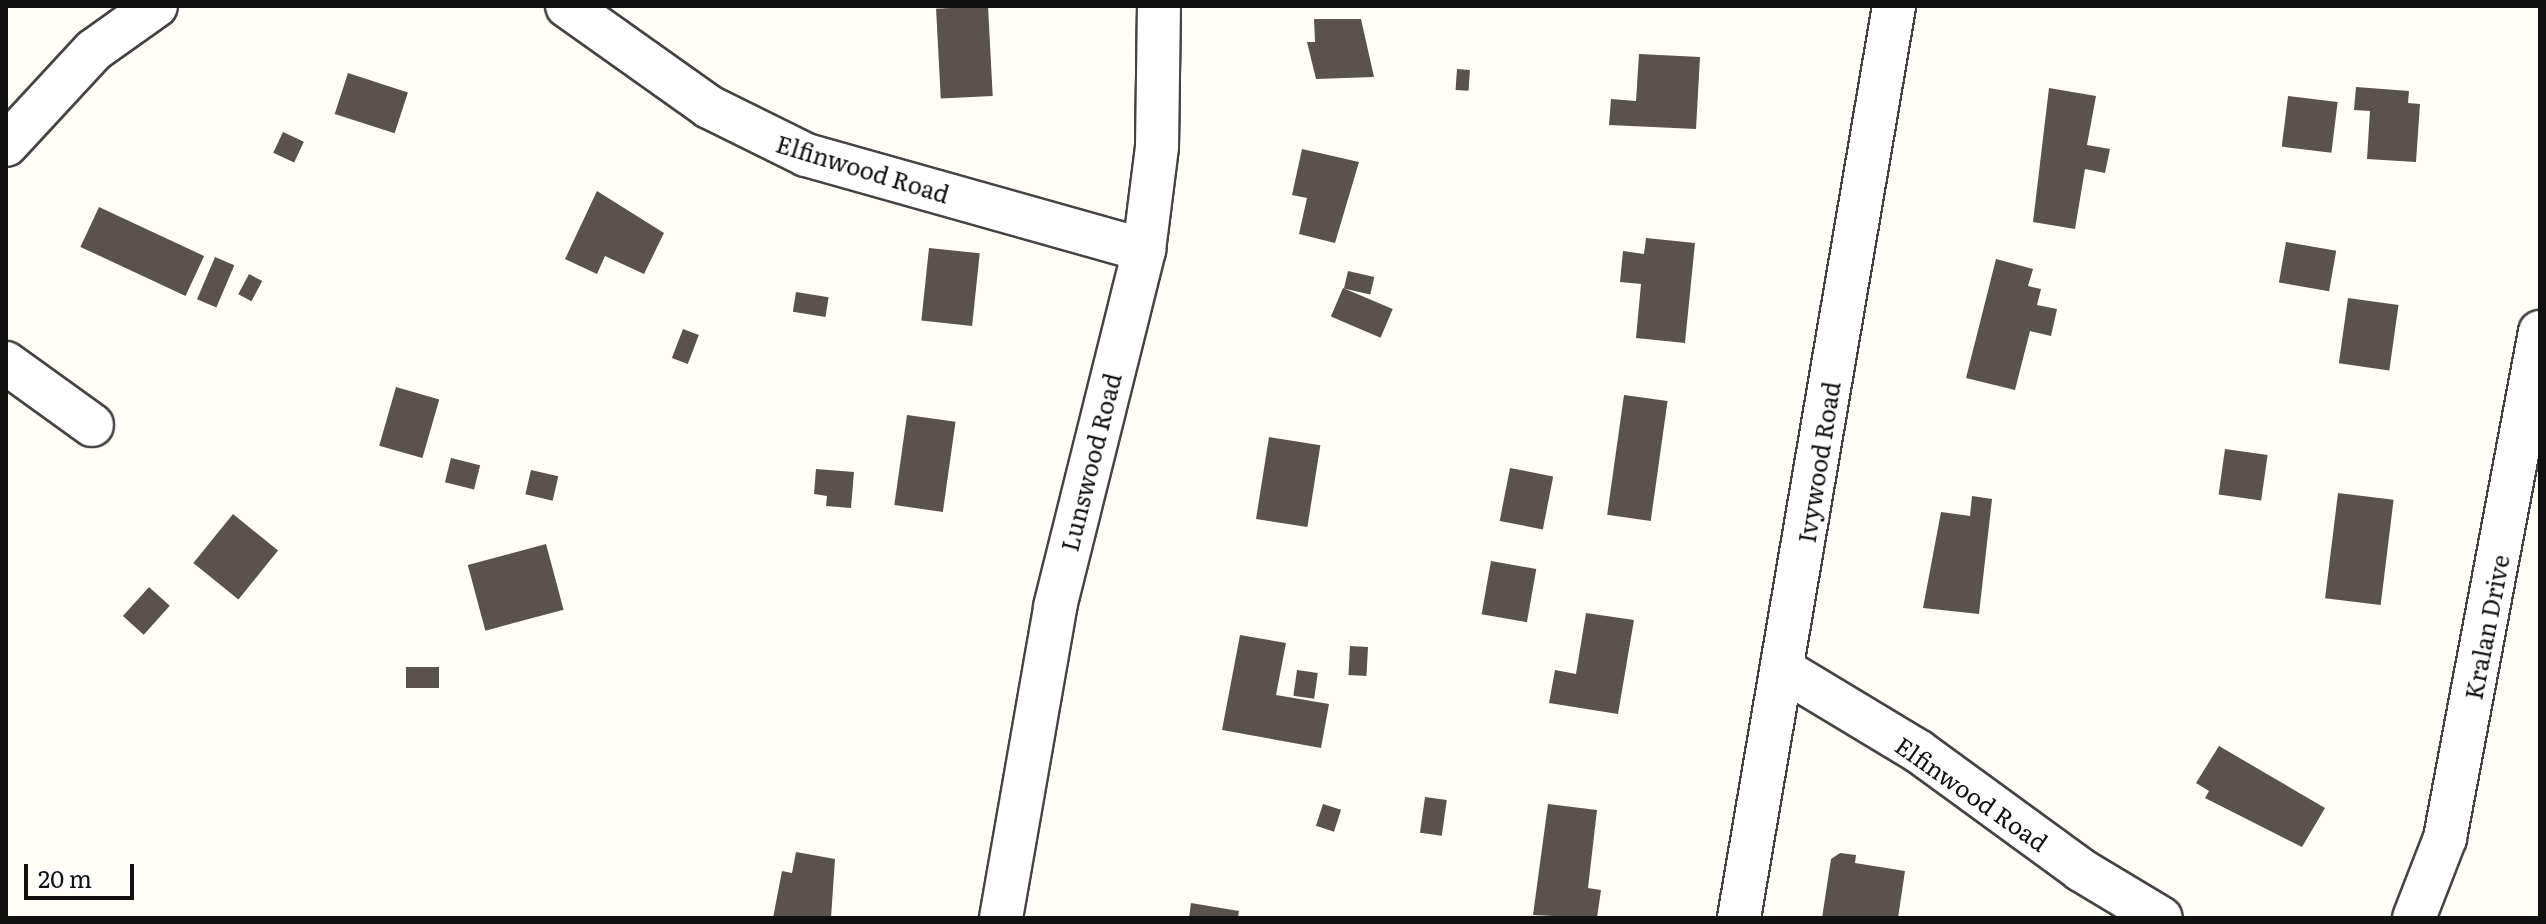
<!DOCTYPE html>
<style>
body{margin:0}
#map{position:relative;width:2546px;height:924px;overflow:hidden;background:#fffdf5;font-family:Literata,serif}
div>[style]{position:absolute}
.building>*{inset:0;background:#5a524d;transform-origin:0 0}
.roads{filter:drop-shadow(2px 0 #444) drop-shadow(-2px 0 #444) drop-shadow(0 2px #444) drop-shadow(0 -2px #444)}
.minor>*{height:42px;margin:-21px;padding:0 21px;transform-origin:21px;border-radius:21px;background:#fff}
span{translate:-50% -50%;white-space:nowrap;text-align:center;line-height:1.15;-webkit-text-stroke:8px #fff;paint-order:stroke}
.street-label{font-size:24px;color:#111}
.frame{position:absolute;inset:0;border:8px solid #111;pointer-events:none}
.scale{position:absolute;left:24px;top:864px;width:110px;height:36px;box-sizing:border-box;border:4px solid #111;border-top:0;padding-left:10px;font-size:24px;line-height:28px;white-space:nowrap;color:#111;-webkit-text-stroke:6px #fff;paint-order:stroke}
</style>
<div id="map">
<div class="building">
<div style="left:988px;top:6px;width:90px;height:52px;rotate:87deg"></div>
<div style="clip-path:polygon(1314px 19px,1361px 19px,1374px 77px,1316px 79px,1307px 42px,1315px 42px)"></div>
<div style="clip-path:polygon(1639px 54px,1700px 57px,1696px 129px,1609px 125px,1611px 99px,1636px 101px)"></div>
<div style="left:1457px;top:69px;width:13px;height:21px;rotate:4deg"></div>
<div style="left:348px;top:73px;width:63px;height:43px;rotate:18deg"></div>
<div style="clip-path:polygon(2356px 87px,2409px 91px,2408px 103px,2420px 104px,2416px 162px,2367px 159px,2370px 111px,2354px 110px)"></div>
<div style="clip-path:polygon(2049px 88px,2096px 96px,2087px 145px,2110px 149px,2105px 173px,2085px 169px,2075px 229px,2033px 222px)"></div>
<div style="left:2288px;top:96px;width:50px;height:51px;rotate:7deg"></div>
<div style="left:283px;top:132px;width:23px;height:23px;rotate:25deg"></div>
<div style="clip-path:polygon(1302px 149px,1359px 162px,1335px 243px,1299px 234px,1307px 198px,1292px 195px)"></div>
<div style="clip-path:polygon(597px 191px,664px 233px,644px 274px,605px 256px,597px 274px,565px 259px)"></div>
<div style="left:99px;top:207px;width:116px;height:44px;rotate:25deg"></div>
<div style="clip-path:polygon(1646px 238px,1695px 243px,1685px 343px,1636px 338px,1641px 284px,1620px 282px,1623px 251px,1644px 254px)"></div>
<div style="left:2286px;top:242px;width:51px;height:41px;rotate:10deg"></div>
<div style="left:929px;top:248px;width:51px;height:73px;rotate:6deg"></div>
<div style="left:215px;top:257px;width:21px;height:46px;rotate:23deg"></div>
<div style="clip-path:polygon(1996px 259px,2033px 269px,2028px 286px,2041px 289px,2037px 305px,2057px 309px,2051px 336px,2030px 331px,2015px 390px,1966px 378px)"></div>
<div style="left:1348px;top:271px;width:27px;height:18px;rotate:13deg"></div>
<div style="left:249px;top:274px;width:15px;height:23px;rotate:28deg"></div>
<div style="left:1343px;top:288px;width:54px;height:31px;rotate:23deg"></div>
<div style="left:796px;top:292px;width:33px;height:20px;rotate:9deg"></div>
<div style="left:2348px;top:298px;width:51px;height:66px;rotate:8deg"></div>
<div style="left:683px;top:329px;width:17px;height:31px;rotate:21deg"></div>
<div style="left:396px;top:387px;width:45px;height:61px;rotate:16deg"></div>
<div style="left:1624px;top:395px;width:44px;height:121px;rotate:8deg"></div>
<div style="left:907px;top:415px;width:49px;height:91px;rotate:8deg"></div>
<div style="left:1269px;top:437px;width:52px;height:83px;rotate:9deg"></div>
<div style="left:2225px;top:449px;width:43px;height:46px;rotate:8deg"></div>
<div style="left:451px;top:458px;width:30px;height:25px;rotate:14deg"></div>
<div style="left:1510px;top:468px;width:44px;height:54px;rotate:11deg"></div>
<div style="clip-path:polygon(816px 469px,854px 472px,851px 508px,826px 506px,827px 496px,814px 494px)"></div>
<div style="left:531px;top:470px;width:28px;height:25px;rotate:13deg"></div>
<div style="left:2338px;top:493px;width:56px;height:106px;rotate:7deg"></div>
<div style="clip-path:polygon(1972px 496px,1992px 499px,1979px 614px,1923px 608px,1941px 512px,1970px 516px)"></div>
<div style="left:233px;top:514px;width:58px;height:63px;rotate:39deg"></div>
<div style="left:546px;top:544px;width:68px;height:81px;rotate:75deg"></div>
<div style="left:1491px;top:561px;width:46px;height:54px;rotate:10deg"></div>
<div style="left:149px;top:587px;width:28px;height:39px;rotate:42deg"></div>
<div style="clip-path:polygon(1586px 613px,1634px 620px,1618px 714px,1549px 703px,1555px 670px,1576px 674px)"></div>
<div style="clip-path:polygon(1240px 635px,1286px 643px,1276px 695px,1329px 704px,1321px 748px,1222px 730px)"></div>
<div style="left:1350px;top:646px;width:18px;height:29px;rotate:3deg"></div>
<div style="left:406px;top:667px;width:33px;height:21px"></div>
<div style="left:1297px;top:670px;width:21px;height:26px;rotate:8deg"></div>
<div style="clip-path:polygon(2219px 746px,2325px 808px,2302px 847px,2205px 798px,2209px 791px,2196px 783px)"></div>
<div style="left:1425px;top:797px;width:22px;height:36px;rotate:8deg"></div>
<div style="left:1323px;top:804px;width:19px;height:23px;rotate:18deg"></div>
<div style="clip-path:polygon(1548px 804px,1597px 810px,1588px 888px,1601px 890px,1597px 918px,1533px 915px)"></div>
<div style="clip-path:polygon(796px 852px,835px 859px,831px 918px,773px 918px,782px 871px,792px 873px)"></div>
<div style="clip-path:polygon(1840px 853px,1856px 855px,1855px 863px,1905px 871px,1898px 918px,1822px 918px,1831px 859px)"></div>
<div style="clip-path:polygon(1191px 903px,1239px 911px,1238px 918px,1189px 918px)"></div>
</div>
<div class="roads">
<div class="minor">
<div style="left:567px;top:6px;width:174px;rotate:35.4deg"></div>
<div style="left:709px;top:107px;width:108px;rotate:26.3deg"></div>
<div style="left:806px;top:155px;width:351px;rotate:15.7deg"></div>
<div style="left:6px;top:145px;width:129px;rotate:-47.2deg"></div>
<div style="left:94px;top:50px;width:76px;rotate:-35.4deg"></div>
<div style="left:6px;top:363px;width:106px;rotate:35.8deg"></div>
<div style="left:1782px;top:669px;width:159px;rotate:31.1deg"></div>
<div style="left:1918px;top:751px;width:202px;rotate:36.1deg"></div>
<div style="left:2081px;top:870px;width:93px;rotate:31deg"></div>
<div style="left:1001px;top:918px;width:316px;rotate:-80.1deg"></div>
<div style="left:1055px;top:607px;width:368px;rotate:-76deg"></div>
<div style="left:1144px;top:250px;width:104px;rotate:-82.8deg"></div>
<div style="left:1157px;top:147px;width:141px;rotate:-89.2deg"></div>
<div style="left:1739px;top:918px;width:925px;rotate:-80.35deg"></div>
<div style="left:2414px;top:918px;width:86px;rotate:-68.8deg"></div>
<div style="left:2445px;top:838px;width:515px;rotate:-79.37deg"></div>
</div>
</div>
<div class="street-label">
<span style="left:863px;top:168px;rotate:17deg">Elfinwood Road</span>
<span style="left:1090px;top:462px;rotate:-76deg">Lunswood Road</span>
<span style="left:1818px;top:462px;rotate:-81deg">Ivywood Road</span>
<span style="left:2486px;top:627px;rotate:-79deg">Kralan Drive</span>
<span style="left:1972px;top:793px;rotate:35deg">Elfinwood Road</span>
</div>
<div class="frame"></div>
<div class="scale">20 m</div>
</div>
